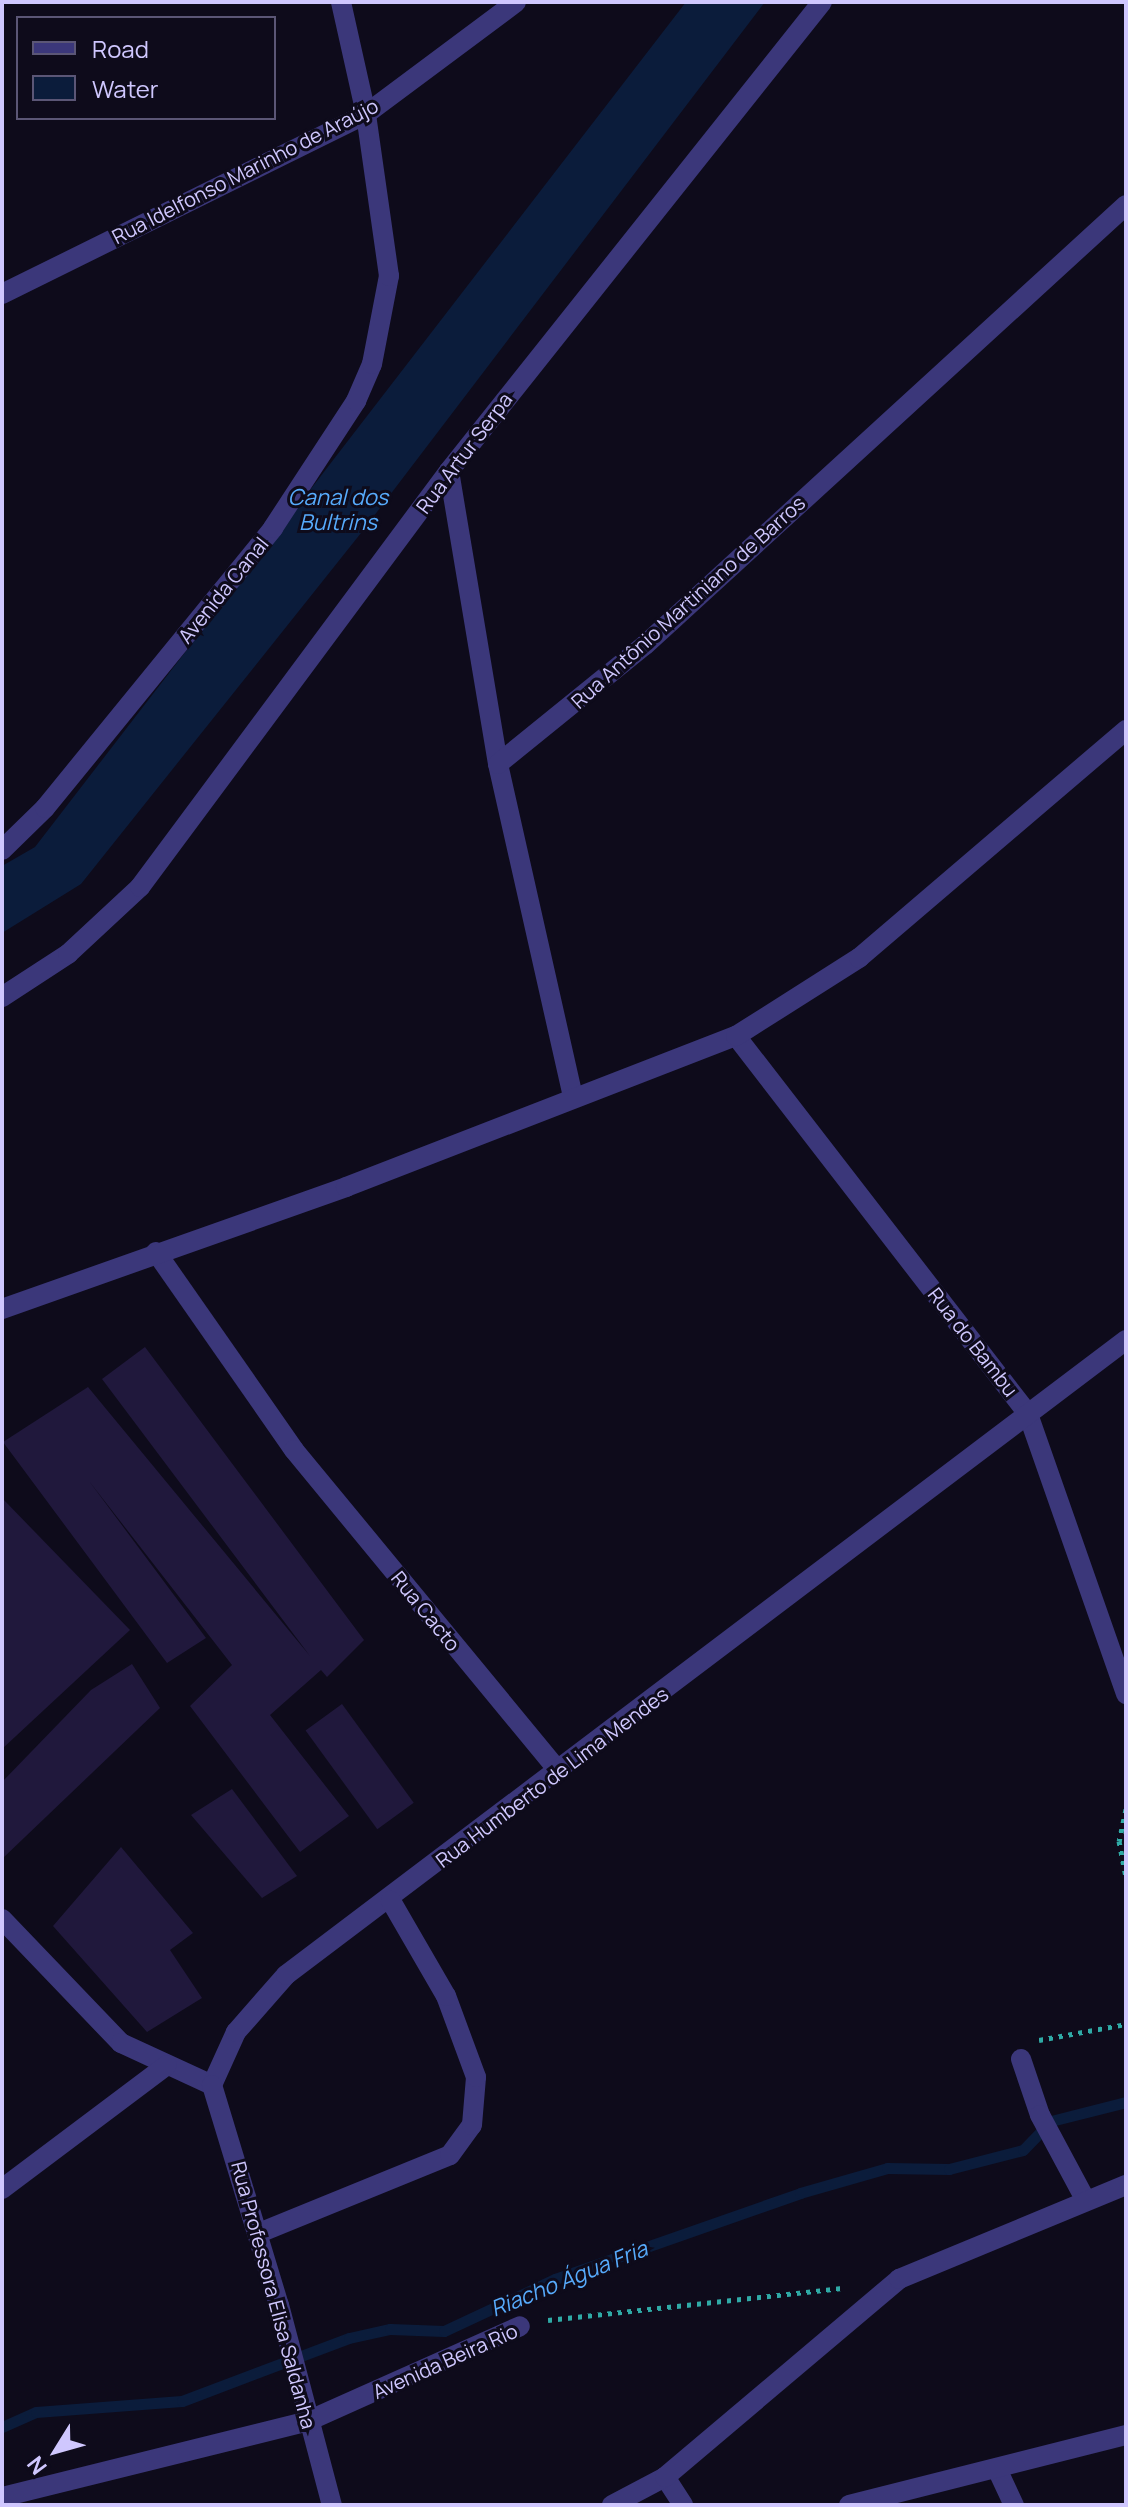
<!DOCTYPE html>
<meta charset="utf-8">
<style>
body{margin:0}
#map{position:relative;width:1128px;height:2507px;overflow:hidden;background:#0e0b1b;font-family:Manrope,sans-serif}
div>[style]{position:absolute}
.water>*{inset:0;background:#0b1c3b}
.stream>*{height:11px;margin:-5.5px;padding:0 5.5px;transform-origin:5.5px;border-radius:5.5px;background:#0b1c3b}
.building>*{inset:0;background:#20183c;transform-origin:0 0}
.path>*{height:5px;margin-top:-2.5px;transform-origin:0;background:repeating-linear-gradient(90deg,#2faaa6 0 4px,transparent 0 10px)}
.minor>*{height:20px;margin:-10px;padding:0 10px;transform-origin:10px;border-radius:10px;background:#3b377a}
span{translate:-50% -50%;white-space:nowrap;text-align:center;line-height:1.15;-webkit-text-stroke:6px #0e0b1b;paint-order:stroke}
.street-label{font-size:20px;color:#cfc7fe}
.water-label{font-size:22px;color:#57abfc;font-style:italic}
.frame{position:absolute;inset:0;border:4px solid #cfc7fe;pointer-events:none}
.legend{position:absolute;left:16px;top:16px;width:260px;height:104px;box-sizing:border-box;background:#0e0b1b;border:2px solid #5b5676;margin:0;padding:10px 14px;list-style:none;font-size:24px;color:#cfc7fe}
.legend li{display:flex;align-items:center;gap:16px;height:40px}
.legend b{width:40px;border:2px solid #5b5676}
.north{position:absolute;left:16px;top:2411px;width:80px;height:80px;-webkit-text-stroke:6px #0e0b1b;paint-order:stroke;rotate:233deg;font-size:22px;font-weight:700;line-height:32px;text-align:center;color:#cfc7fe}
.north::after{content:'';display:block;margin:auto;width:28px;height:36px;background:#cfc7fe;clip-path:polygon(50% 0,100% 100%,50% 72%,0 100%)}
</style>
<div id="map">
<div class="water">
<div style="clip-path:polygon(686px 2px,765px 2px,361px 533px,81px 884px,2px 933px,2px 866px,35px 847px)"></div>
</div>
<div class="stream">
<div style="left:2px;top:2427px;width:37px;rotate:-24deg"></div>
<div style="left:36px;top:2412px;width:146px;rotate:-4.3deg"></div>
<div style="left:182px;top:2401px;width:178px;rotate:-20.7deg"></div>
<div style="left:349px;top:2338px;width:42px;rotate:-12.4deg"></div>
<div style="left:390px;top:2329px;width:54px;rotate:2.1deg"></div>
<div style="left:444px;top:2331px;width:123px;rotate:-25.1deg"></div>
<div style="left:555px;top:2279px;width:260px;rotate:-19.3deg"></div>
<div style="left:800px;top:2193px;width:91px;rotate:-16deg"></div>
<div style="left:887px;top:2168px;width:62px;rotate:0.9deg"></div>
<div style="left:949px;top:2169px;width:76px;rotate:-14.4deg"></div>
<div style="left:1023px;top:2150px;width:40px;rotate:-46deg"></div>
<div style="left:1051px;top:2121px;width:77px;rotate:-14.2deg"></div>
</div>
<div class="building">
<div style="clip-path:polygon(145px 1347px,364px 1640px,327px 1677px,321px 1670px,270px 1715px,349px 1816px,300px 1852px,190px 1706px,232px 1665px,89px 1481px,206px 1638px,167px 1663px,3px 1442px,88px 1387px,310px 1656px,102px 1379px)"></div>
<div style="clip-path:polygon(2px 1498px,130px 1630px,2px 1749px)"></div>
<div style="clip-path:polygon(132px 1664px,160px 1708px,2px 1859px,2px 1782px,91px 1690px)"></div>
<div style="left:342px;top:1704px;width:122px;height:45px;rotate:54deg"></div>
<div style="clip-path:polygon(232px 1789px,297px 1876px,262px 1898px,191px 1815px)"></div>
<div style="clip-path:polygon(121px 1847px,193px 1933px,170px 1950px,202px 1998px,147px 2032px,53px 1926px)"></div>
</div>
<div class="path">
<div style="left:1126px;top:1809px;width:33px;rotate:102deg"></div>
<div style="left:1119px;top:1841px;width:36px;rotate:79deg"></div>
<div style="left:1039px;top:2040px;width:88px;rotate:-10.4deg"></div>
<div style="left:548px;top:2320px;width:298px;rotate:-6.2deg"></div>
</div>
<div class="minor">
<div style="left:2px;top:294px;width:406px;rotate:-26.3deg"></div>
<div style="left:366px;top:114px;width:187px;rotate:-36.7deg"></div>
<div style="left:449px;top:471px;width:297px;rotate:80.5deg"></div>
<div style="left:498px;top:764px;width:341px;rotate:77.3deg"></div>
<div style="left:498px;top:764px;width:189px;rotate:-39deg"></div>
<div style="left:645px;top:645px;width:652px;rotate:-42.45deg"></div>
<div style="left:2px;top:850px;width:60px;rotate:-44.3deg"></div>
<div style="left:45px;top:808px;width:361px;rotate:-50.8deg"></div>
<div style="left:273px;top:528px;width:152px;rotate:-56.8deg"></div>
<div style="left:356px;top:401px;width:40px;rotate:-66.6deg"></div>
<div style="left:372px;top:364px;width:90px;rotate:-79.1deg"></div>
<div style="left:389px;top:276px;width:164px;rotate:-98.1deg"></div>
<div style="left:366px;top:114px;width:115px;rotate:-102.6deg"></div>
<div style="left:2px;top:997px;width:79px;rotate:-33.1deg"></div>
<div style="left:68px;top:954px;width:98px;rotate:-42.9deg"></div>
<div style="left:140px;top:887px;width:518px;rotate:-53.4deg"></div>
<div style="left:449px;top:471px;width:599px;rotate:-51.5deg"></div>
<div style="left:736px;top:1036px;width:478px;rotate:52.3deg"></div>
<div style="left:1028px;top:1414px;width:297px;rotate:70.7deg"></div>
<div style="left:156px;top:1252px;width:241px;rotate:55.1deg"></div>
<div style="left:294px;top:1450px;width:416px;rotate:50.5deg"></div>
<div style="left:2px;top:1309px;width:365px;rotate:-19.5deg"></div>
<div style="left:346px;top:1187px;width:418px;rotate:-21.2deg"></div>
<div style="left:736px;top:1036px;width:146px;rotate:-32.4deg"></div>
<div style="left:859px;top:958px;width:351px;rotate:-40.5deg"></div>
<div style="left:2px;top:1919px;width:172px;rotate:46.2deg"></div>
<div style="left:121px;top:2043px;width:100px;rotate:24.8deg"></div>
<div style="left:1021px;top:2059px;width:59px;rotate:71.3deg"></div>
<div style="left:1040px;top:2115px;width:95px;rotate:61.8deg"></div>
<div style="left:212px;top:2085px;width:58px;rotate:-65.6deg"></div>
<div style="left:236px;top:2032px;width:76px;rotate:-48.7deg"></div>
<div style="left:286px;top:1975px;width:1053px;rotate:-37.09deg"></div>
<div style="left:212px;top:2085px;width:230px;rotate:73.1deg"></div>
<div style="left:279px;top:2305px;width:207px;rotate:75.2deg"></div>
<div style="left:2px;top:2189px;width:206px;rotate:-36.9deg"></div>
<div style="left:259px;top:2233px;width:206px;rotate:-22.2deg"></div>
<div style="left:450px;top:2155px;width:37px;rotate:-54deg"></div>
<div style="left:472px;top:2125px;width:48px;rotate:-85.2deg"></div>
<div style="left:476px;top:2077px;width:86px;rotate:-110.3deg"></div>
<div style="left:446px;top:1996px;width:110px;rotate:-120.1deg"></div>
<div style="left:998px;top:2471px;width:38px;rotate:65deg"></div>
<div style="left:665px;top:2477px;width:33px;rotate:57deg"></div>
<div style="left:2px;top:2497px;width:315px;rotate:-13.9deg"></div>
<div style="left:308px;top:2421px;width:232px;rotate:-24.1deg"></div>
<div style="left:612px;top:2505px;width:60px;rotate:-27.8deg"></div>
<div style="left:665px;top:2477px;width:307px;rotate:-40.2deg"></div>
<div style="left:899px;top:2279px;width:246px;rotate:-22.5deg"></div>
<div style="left:849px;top:2505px;width:286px;rotate:-14.2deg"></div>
</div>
<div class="street-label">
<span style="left:245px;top:171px;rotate:-27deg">Rua Idelfonso Marinho de Araújo</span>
<span style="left:464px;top:453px;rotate:-53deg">Rua Artur Serpa</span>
<span style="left:223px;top:590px;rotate:-51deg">Avenida Canal</span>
<span style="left:688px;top:602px;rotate:-42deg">Rua Antônio Martiniano de Barros</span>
<span style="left:973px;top:1342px;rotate:52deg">Rua do Bambu</span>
<span style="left:426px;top:1611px;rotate:51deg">Rua Cacto</span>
<span style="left:552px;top:1777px;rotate:-37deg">Rua Humberto de Lima Mendes</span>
<span style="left:274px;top:2295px;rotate:75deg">Rua Professora Elisa Saldanha</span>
<span style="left:445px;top:2361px;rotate:-24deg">Avenida Beira Rio</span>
</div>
<div class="water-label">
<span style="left:338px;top:510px">Canal dos<br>Bultrins</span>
<span style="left:569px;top:2279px;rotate:-22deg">Riacho Água Fria</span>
</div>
<div class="frame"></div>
<ul class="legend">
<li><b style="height:10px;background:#3b377a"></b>Road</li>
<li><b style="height:22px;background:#0b1c3b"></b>Water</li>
</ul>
<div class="north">N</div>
</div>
